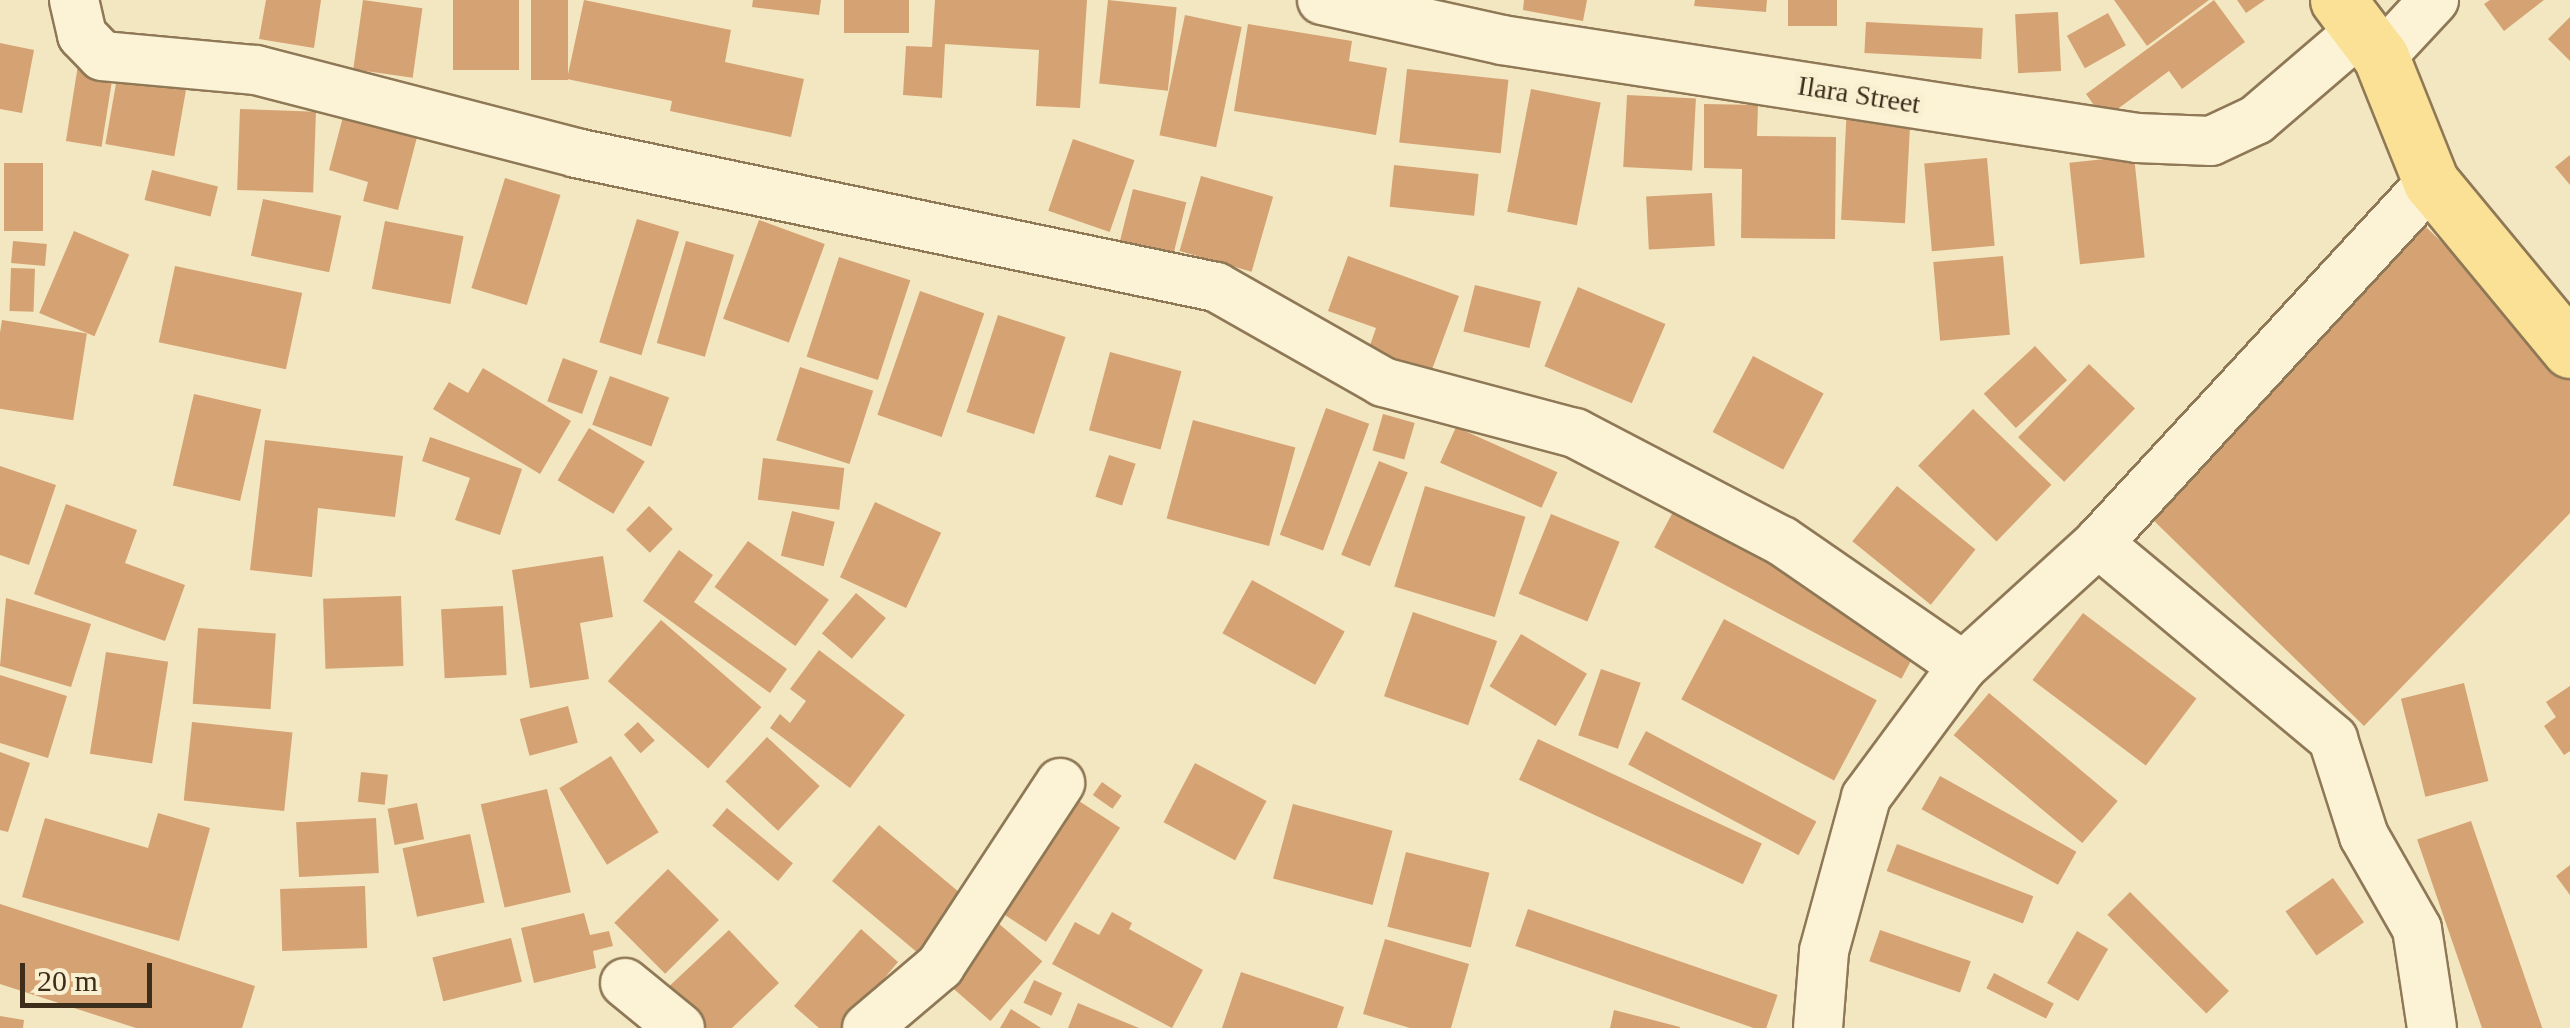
<!DOCTYPE html>
<style>
body{margin:0}
#map{position:relative;width:2570px;height:1028px;overflow:hidden;background:#f3e7c1;font-family:Georgia,serif}
div>[style]{position:absolute}
.building>*{inset:0;background:#d5a273;transform-origin:0 0}
.roads{filter:drop-shadow(2px 0 #8f7856) drop-shadow(-2px 0 #8f7856) drop-shadow(0 2px #8f7856) drop-shadow(0 -2px #8f7856)}
.street>*{height:48px;margin:-24px;padding:0 24px;transform-origin:24px;border-radius:24px;background:#fcf3d6}
.primary>*{height:55px;margin:-27.5px;padding:0 27.5px;transform-origin:27.5px;border-radius:27.5px;background:#fae195}
span{translate:-50% -50%;white-space:nowrap;text-align:center;line-height:1.15;-webkit-text-stroke:10px #f9f0d2;paint-order:stroke}
.street-label{font-size:28px;color:#3d2e1c}
.scale{position:absolute;left:20px;top:963px;width:132px;height:45px;box-sizing:border-box;border:5px solid #3d2e1c;border-top:0;padding-left:12px;font-size:30px;line-height:35px;white-space:nowrap;color:#3d2e1c;-webkit-text-stroke:8px #f9f0d2;paint-order:stroke}
</style>
<div id="map">
<div class="building">
<div style="clip-path:polygon(266px 0,321px 0,314px 48px,259px 39px)"></div>
<div style="left:363px;top:0;width:60px;height:70px;rotate:8deg"></div>
<div style="left:453px;top:0;width:66px;height:70px"></div>
<div style="left:531px;top:0;width:37px;height:80px"></div>
<div style="clip-path:polygon(584px 0,731px 30px,725px 62px,804px 79px,791px 137px,670px 111px,672px 101px,567px 79px)"></div>
<div style="clip-path:polygon(753px 0,821px 0,819px 15px,752px 7px)"></div>
<div style="left:844px;top:0;width:65px;height:33px"></div>
<div style="clip-path:polygon(935px 0,1087px 0,1080px 108px,1036px 106px,1039px 50px,945px 44px,942px 98px,903px 95px,906px 46px,932px 47px)"></div>
<div style="left:1108px;top:0;width:69px;height:84px;rotate:6deg"></div>
<div style="clip-path:polygon(1524px 0,1587px 0,1583px 21px,1523px 10px)"></div>
<div style="clip-path:polygon(1695px 0,1767px 0,1766px 12px,1694px 6px)"></div>
<div style="left:1788px;top:0;width:49px;height:26px"></div>
<div style="clip-path:polygon(2114px 0,2209px 0,2147px 46px)"></div>
<div style="clip-path:polygon(2214px 0,2245px 42px,2182px 89px,2169px 71px,2104px 119px,2086px 94px)"></div>
<div style="clip-path:polygon(2237px 0,2265px 0,2246px 13px)"></div>
<div style="clip-path:polygon(2490px 0,2544px 0,2504px 31px,2484px 4px)"></div>
<div style="left:2058px;top:12px;width:59px;height:43px;rotate:87deg"></div>
<div style="left:2108px;top:13px;width:37px;height:47px;rotate:61deg"></div>
<div style="left:1185px;top:15px;width:58px;height:123px;rotate:12deg"></div>
<div style="clip-path:polygon(2570px 17px,2570px 61px,2548px 39px)"></div>
<div style="left:1866px;top:22px;width:117px;height:31px;rotate:3deg"></div>
<div style="clip-path:polygon(1248px 24px,1352px 41px,1349px 61px,1387px 68px,1376px 135px,1234px 111px)"></div>
<div style="clip-path:polygon(0 43px,34px 50px,22px 113px,0 109px)"></div>
<div style="left:78px;top:65px;width:36px;height:77px;rotate:9deg"></div>
<div style="left:1407px;top:69px;width:102px;height:74px;rotate:6deg"></div>
<div style="left:117px;top:78px;width:70px;height:67px;rotate:10deg"></div>
<div style="left:1531px;top:89px;width:71px;height:125px;rotate:11deg"></div>
<div style="left:1627px;top:95px;width:69px;height:72px;rotate:3deg"></div>
<div style="clip-path:polygon(348px 98px,422px 118px,398px 210px,363px 201px,368px 182px,329px 170px)"></div>
<div style="clip-path:polygon(1704px 104px,1758px 105px,1757px 136px,1836px 137px,1835px 239px,1741px 238px,1742px 169px,1704px 168px)"></div>
<div style="left:1847px;top:106px;width:64px;height:114px;rotate:3deg"></div>
<div style="left:240px;top:109px;width:76px;height:81px;rotate:2deg"></div>
<div style="left:1073px;top:139px;width:65px;height:76px;rotate:19deg"></div>
<div style="clip-path:polygon(2570px 155px,2570px 185px,2555px 167px)"></div>
<div style="left:2134px;top:156px;width:102px;height:65px;rotate:84deg"></div>
<div style="left:1987px;top:158px;width:88px;height:63px;rotate:85deg"></div>
<div style="left:4px;top:163px;width:39px;height:68px"></div>
<div style="left:1394px;top:165px;width:85px;height:42px;rotate:6deg"></div>
<div style="left:152px;top:170px;width:68px;height:31px;rotate:14deg"></div>
<div style="left:1201px;top:176px;width:75px;height:78px;rotate:16deg"></div>
<div style="left:505px;top:178px;width:58px;height:115px;rotate:17deg"></div>
<div style="left:1133px;top:189px;width:55px;height:58px;rotate:14deg"></div>
<div style="left:1712px;top:193px;width:53px;height:66px;rotate:87deg"></div>
<div style="left:263px;top:199px;width:80px;height:58px;rotate:12deg"></div>
<div style="left:637px;top:219px;width:44px;height:129px;rotate:17deg"></div>
<div style="left:759px;top:220px;width:70px;height:105px;rotate:20deg"></div>
<div style="left:385px;top:221px;width:80px;height:69px;rotate:11deg"></div>
<div style="clip-path:polygon(2424px 225px,2570px 367px,2570px 513px,2364px 726px,2146px 513px)"></div>
<div style="left:74px;top:231px;width:60px;height:89px;rotate:23deg"></div>
<div style="left:13px;top:241px;width:34px;height:22px;rotate:5deg"></div>
<div style="left:686px;top:241px;width:50px;height:106px;rotate:16deg"></div>
<div style="clip-path:polygon(1348px 256px,1459px 296px,1430px 375px,1368px 351px,1376px 328px,1328px 311px)"></div>
<div style="left:2003px;top:256px;width:79px;height:70px;rotate:85deg"></div>
<div style="left:839px;top:257px;width:75px;height:105px;rotate:18deg"></div>
<div style="left:175px;top:266px;width:130px;height:78px;rotate:12deg"></div>
<div style="left:11px;top:268px;width:24px;height:43px;rotate:2deg"></div>
<div style="left:1475px;top:285px;width:68px;height:48px;rotate:14deg"></div>
<div style="left:1578px;top:287px;width:95px;height:86px;rotate:23deg"></div>
<div style="left:920px;top:291px;width:68px;height:131px;rotate:19deg"></div>
<div style="left:998px;top:315px;width:71px;height:102px;rotate:18deg"></div>
<div style="left:2px;top:320px;width:86px;height:88px;rotate:9deg"></div>
<div style="left:2035px;top:346px;width:47px;height:70px;rotate:47deg"></div>
<div style="left:1110px;top:352px;width:74px;height:81px;rotate:15deg"></div>
<div style="left:1753px;top:356px;width:80px;height:86px;rotate:28deg"></div>
<div style="left:563px;top:358px;width:37px;height:46px;rotate:20deg"></div>
<div style="left:2089px;top:364px;width:64px;height:102px;rotate:44deg"></div>
<div style="left:800px;top:367px;width:77px;height:77px;rotate:18deg"></div>
<div style="clip-path:polygon(483px 368px,571px 421px,540px 474px,433px 409px,449px 382px,468px 393px)"></div>
<div style="left:610px;top:376px;width:63px;height:52px;rotate:20deg"></div>
<div style="left:194px;top:394px;width:69px;height:94px;rotate:13deg"></div>
<div style="left:1326px;top:408px;width:46px;height:135px;rotate:20deg"></div>
<div style="left:1973px;top:409px;width:109px;height:79px;rotate:44deg"></div>
<div style="left:1383px;top:414px;width:33px;height:38px;rotate:16deg"></div>
<div style="left:1193px;top:420px;width:106px;height:102px;rotate:15deg"></div>
<div style="left:1456px;top:427px;width:111px;height:39px;rotate:24deg"></div>
<div style="left:589px;top:428px;width:65px;height:61px;rotate:31deg"></div>
<div style="clip-path:polygon(430px 437px,522px 469px,500px 535px,455px 520px,470px 478px,422px 461px)"></div>
<div style="clip-path:polygon(265px 440px,403px 456px,395px 517px,318px 508px,312px 577px,250px 570px)"></div>
<div style="left:1109px;top:455px;width:28px;height:44px;rotate:18deg"></div>
<div style="left:763px;top:458px;width:82px;height:42px;rotate:7deg"></div>
<div style="left:1379px;top:461px;width:31px;height:101px;rotate:22deg"></div>
<div style="clip-path:polygon(0 466px,56px 485px,29px 565px,0 555px)"></div>
<div style="left:1425px;top:486px;width:105px;height:105px;rotate:17deg"></div>
<div style="left:1897px;top:486px;width:101px;height:71px;rotate:39deg"></div>
<div style="left:875px;top:502px;width:73px;height:83px;rotate:25deg"></div>
<div style="clip-path:polygon(66px 504px,137px 530px,125px 563px,185px 585px,165px 641px,34px 594px)"></div>
<div style="left:649px;top:506px;width:33px;height:33px;rotate:44deg"></div>
<div style="left:792px;top:511px;width:44px;height:46px;rotate:14deg"></div>
<div style="left:1673px;top:512px;width:280px;height:40px;rotate:28deg"></div>
<div style="left:1551px;top:514px;width:74px;height:86px;rotate:22deg"></div>
<div style="left:748px;top:541px;width:100px;height:57px;rotate:36deg"></div>
<div style="clip-path:polygon(679px 550px,713px 575px,694px 602px,787px 669px,770px 693px,643px 601px)"></div>
<div style="clip-path:polygon(603px 556px,613px 617px,580px 623px,589px 679px,530px 688px,512px 570px)"></div>
<div style="left:1252px;top:580px;width:106px;height:61px;rotate:29deg"></div>
<div style="left:856px;top:593px;width:39px;height:53px;rotate:40deg"></div>
<div style="left:401px;top:596px;width:70px;height:78px;rotate:88deg"></div>
<div style="clip-path:polygon(6px 598px,91px 624px,71px 687px,0 666px)"></div>
<div style="left:503px;top:606px;width:69px;height:62px;rotate:87deg"></div>
<div style="left:1413px;top:612px;width:89px;height:89px;rotate:19deg"></div>
<div style="left:2083px;top:613px;width:142px;height:84px;rotate:37deg"></div>
<div style="left:1724px;top:619px;width:173px;height:91px;rotate:28deg"></div>
<div style="left:661px;top:620px;width:133px;height:81px;rotate:41deg"></div>
<div style="left:198px;top:628px;width:78px;height:76px;rotate:4deg"></div>
<div style="left:1521px;top:634px;width:77px;height:61px;rotate:31deg"></div>
<div style="clip-path:polygon(819px 650px,905px 715px,850px 788px,770px 728px,780px 714px,790px 723px,806px 701px,790px 689px)"></div>
<div style="left:106px;top:652px;width:63px;height:103px;rotate:9deg"></div>
<div style="left:1601px;top:669px;width:42px;height:70px;rotate:19deg"></div>
<div style="clip-path:polygon(0 675px,67px 696px,48px 758px,0 743px)"></div>
<div style="left:2464px;top:683px;width:101px;height:65px;rotate:76deg"></div>
<div style="clip-path:polygon(2570px 686px,2570px 751px,2564px 755px,2544px 726px,2556px 717px,2546px 702px)"></div>
<div style="left:1989px;top:693px;width:168px;height:55px;rotate:40deg"></div>
<div style="left:568px;top:706px;width:38px;height:50px;rotate:75deg"></div>
<div style="left:192px;top:722px;width:101px;height:79px;rotate:6deg"></div>
<div style="left:638px;top:722px;width:25px;height:19px;rotate:48deg"></div>
<div style="left:1646px;top:731px;width:193px;height:38px;rotate:28deg"></div>
<div style="left:767px;top:737px;width:72px;height:61px;rotate:43deg"></div>
<div style="left:1538px;top:739px;width:247px;height:45px;rotate:25deg"></div>
<div style="clip-path:polygon(0 752px,30px 763px,8px 832px,0 830px)"></div>
<div style="left:611px;top:756px;width:90px;height:61px;rotate:58deg"></div>
<div style="left:1195px;top:763px;width:81px;height:67px;rotate:28deg"></div>
<div style="left:361px;top:772px;width:27px;height:30px;rotate:6deg"></div>
<div style="left:1940px;top:776px;width:156px;height:38px;rotate:29deg"></div>
<div style="left:1102px;top:782px;width:24px;height:16px;rotate:35deg"></div>
<div style="left:547px;top:789px;width:106px;height:68px;rotate:77deg"></div>
<div style="left:1079px;top:801px;width:49px;height:136px;rotate:33deg"></div>
<div style="left:417px;top:803px;width:37px;height:30px;rotate:79deg"></div>
<div style="left:1293px;top:804px;width:103px;height:77px;rotate:15deg"></div>
<div style="left:727px;top:808px;width:86px;height:23px;rotate:40deg"></div>
<div style="clip-path:polygon(158px 813px,210px 828px,179px 941px,22px 897px,45px 818px,148px 848px)"></div>
<div style="left:376px;top:818px;width:55px;height:80px;rotate:87deg"></div>
<div style="left:2471px;top:821px;width:219px;height:57px;rotate:71deg"></div>
<div style="left:879px;top:825px;width:130px;height:73px;rotate:40deg"></div>
<div style="left:470px;top:834px;width:70px;height:69px;rotate:78deg"></div>
<div style="left:1897px;top:844px;width:146px;height:29px;rotate:21deg"></div>
<div style="left:1406px;top:852px;width:86px;height:77px;rotate:14deg"></div>
<div style="clip-path:polygon(2570px 865px,2570px 895px,2556px 876px)"></div>
<div style="left:668px;top:869px;width:72px;height:76px;rotate:45deg"></div>
<div style="left:2333px;top:878px;width:54px;height:58px;rotate:55deg"></div>
<div style="left:365px;top:886px;width:62px;height:85px;rotate:88deg"></div>
<div style="left:2130px;top:892px;width:140px;height:32px;rotate:45deg"></div>
<div style="clip-path:polygon(0 904px,255px 986px,242px 1028px,136px 1028px,0 984px)"></div>
<div style="left:1528px;top:909px;width:264px;height:39px;rotate:19deg"></div>
<div style="clip-path:polygon(1112px 912px,1132px 923px,1129px 929px,1203px 970px,1172px 1028px,1052px 964px,1075px 922px,1099px 935px)"></div>
<div style="clip-path:polygon(584px 913px,590px 935px,609px 931px,613px 946px,593px 951px,596px 968px,534px 983px,521px 928px)"></div>
<div style="left:997px;top:922px;width:60px;height:79px;rotate:41deg"></div>
<div style="clip-path:polygon(861px 929px,898px 962px,842px 1028px,819px 1028px,794px 1006px)"></div>
<div style="clip-path:polygon(729px 930px,779px 983px,732px 1028px,695px 1028px,662px 993px)"></div>
<div style="left:1880px;top:930px;width:96px;height:33px;rotate:19deg"></div>
<div style="left:2077px;top:931px;width:36px;height:60px;rotate:30deg"></div>
<div style="left:511px;top:938px;width:45px;height:81px;rotate:76deg"></div>
<div style="clip-path:polygon(1385px 939px,1469px 964px,1451px 1028px,1410px 1028px,1363px 1014px)"></div>
<div style="clip-path:polygon(1241px 972px,1344px 1007px,1337px 1028px,1222px 1028px)"></div>
<div style="left:1994px;top:973px;width:67px;height:17px;rotate:27deg"></div>
<div style="left:1034px;top:980px;width:31px;height:25px;rotate:25deg"></div>
<div style="clip-path:polygon(1078px 1003px,1139px 1028px,1068px 1028px)"></div>
<div style="clip-path:polygon(1011px 1009px,1041px 1028px,1000px 1028px)"></div>
<div style="clip-path:polygon(1614px 1010px,1680px 1027px,1680px 1028px,1610px 1028px)"></div>
<div style="clip-path:polygon(0 1016px,24px 1020px,23px 1028px,0 1028px)"></div>
</div>
<div class="roads">
<div class="street">
<div style="left:74px;top:0;width:36px;rotate:77deg"></div>
<div style="left:82px;top:35px;width:29px;rotate:46deg"></div>
<div style="left:102px;top:56px;width:155px;rotate:5.2deg"></div>
<div style="left:256px;top:70px;width:331px;rotate:14.5deg"></div>
<div style="left:576px;top:153px;width:654px;rotate:11.83deg"></div>
<div style="left:1216px;top:287px;width:192px;rotate:29.6deg"></div>
<div style="left:1383px;top:382px;width:199px;rotate:14.9deg"></div>
<div style="left:1575px;top:433px;width:233px;rotate:27.6deg"></div>
<div style="left:1782px;top:541px;width:220px;rotate:34.6deg"></div>
<div style="left:1322px;top:0;width:184px;rotate:12.5deg"></div>
<div style="left:1502px;top:40px;width:643px;rotate:8.77deg"></div>
<div style="left:2137px;top:138px;width:74px;rotate:2.3deg"></div>
<div style="left:2211px;top:141px;width:50px;rotate:-25deg"></div>
<div style="left:2256px;top:120px;width:140px;rotate:-40.6deg"></div>
<div style="left:2381px;top:57px;width:78px;rotate:-47.1deg"></div>
<div style="left:2098px;top:543px;width:306px;rotate:39.8deg"></div>
<div style="left:2333px;top:739px;width:102px;rotate:72.3deg"></div>
<div style="left:2364px;top:836px;width:107px;rotate:60.3deg"></div>
<div style="left:2417px;top:929px;width:100px;rotate:81.4deg"></div>
<div style="left:625px;top:983px;width:71px;rotate:39.3deg"></div>
<div style="left:867px;top:1028px;width:96px;rotate:-40.3deg"></div>
<div style="left:940px;top:966px;width:219px;rotate:-56.7deg"></div>
<div style="left:1818px;top:1028px;width:77px;rotate:-85.5deg"></div>
<div style="left:1824px;top:951px;width:160px;rotate:-74.7deg"></div>
<div style="left:1866px;top:797px;width:163px;rotate:-53.5deg"></div>
<div style="left:1963px;top:666px;width:183px;rotate:-42.3deg"></div>
<div style="left:2098px;top:543px;width:491px;rotate:-47.3deg"></div>
</div>
<div class="primary">
<div style="left:2338px;top:0;width:71px;rotate:53deg"></div>
<div style="left:2381px;top:57px;width:135px;rotate:68.2deg"></div>
<div style="left:2431px;top:182px;width:218px;rotate:50.4deg"></div>
</div>
</div>
<div class="street-label">
<span style="left:1859px;top:95px;rotate:9deg">Ilara Street</span>
</div>
<div class="scale">20 m</div>
</div>
